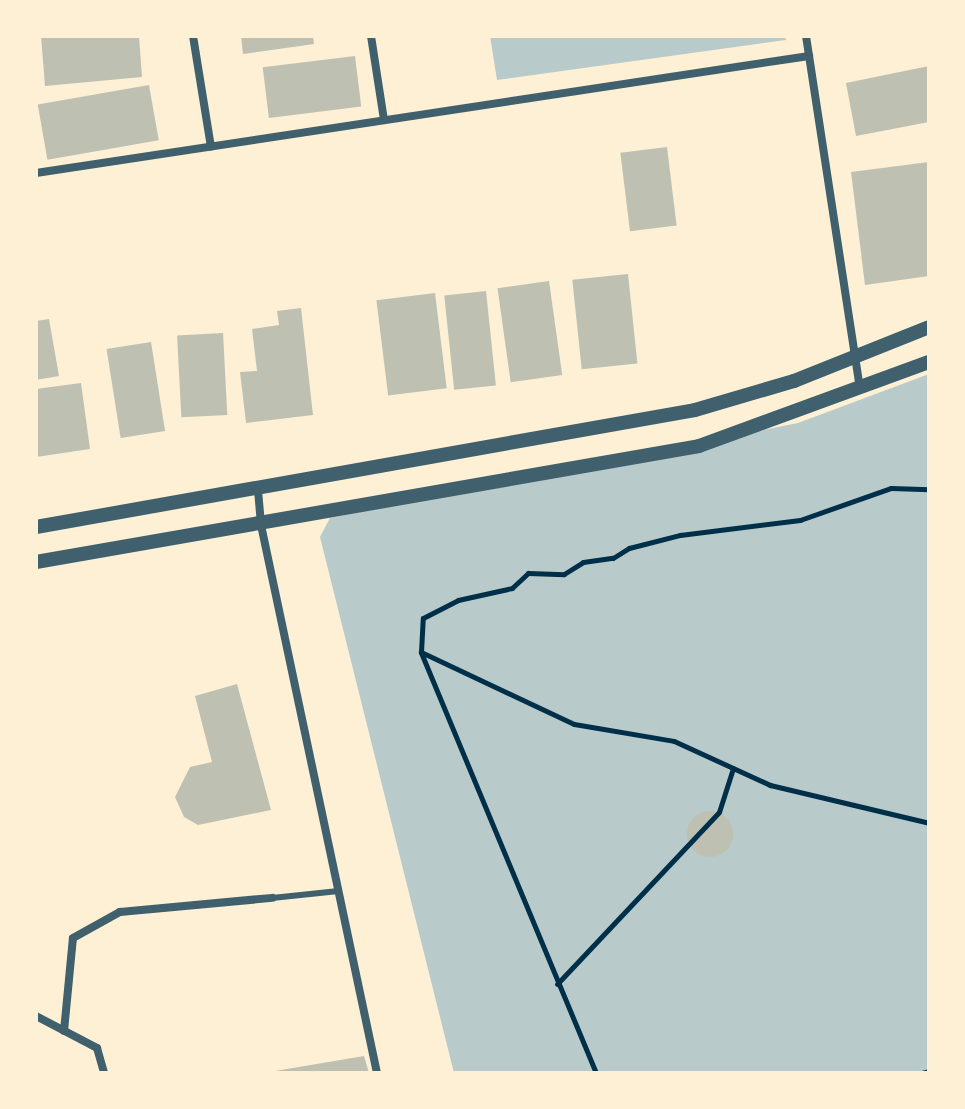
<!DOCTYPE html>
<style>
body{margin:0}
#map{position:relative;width:965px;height:1109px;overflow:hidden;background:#fdf0d5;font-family:Ubuntu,sans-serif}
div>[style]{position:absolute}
.green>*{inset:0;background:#b9caca}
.building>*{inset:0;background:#bec0b2;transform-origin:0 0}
.round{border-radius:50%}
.path>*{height:5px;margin:-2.5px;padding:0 2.5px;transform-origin:2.5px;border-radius:2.5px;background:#003049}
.service>*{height:6px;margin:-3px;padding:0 3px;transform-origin:3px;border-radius:3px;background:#3f606c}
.minor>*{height:8px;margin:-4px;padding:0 4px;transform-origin:4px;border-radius:4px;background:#3f606c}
.tertiary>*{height:14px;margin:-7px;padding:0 7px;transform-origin:7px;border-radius:7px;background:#3f606c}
span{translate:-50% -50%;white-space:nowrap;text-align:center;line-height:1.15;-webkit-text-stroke:8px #fdf0d5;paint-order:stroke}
.frame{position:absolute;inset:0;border:38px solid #fdf0d5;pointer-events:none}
</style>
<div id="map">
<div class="green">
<div style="clip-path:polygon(490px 36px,785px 36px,786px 40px,497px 80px)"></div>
<div style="clip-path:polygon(929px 374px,929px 1073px,454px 1073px,320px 537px,330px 518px,798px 423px)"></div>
</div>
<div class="building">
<div style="clip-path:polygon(41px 36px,139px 36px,142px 77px,45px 86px)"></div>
<div style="clip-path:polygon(241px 36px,313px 36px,314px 44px,243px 54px)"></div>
<div style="left:355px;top:56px;width:51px;height:93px;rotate:83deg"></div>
<div style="clip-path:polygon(929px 66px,929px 122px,856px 136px,846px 83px)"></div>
<div style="left:149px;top:85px;width:56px;height:113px;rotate:80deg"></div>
<div style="left:667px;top:147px;width:79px;height:47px;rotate:83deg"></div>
<div style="clip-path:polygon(929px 162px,929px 276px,865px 285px,851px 172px)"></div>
<div style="left:628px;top:274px;width:90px;height:56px;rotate:84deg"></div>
<div style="left:549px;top:281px;width:95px;height:52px;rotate:82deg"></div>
<div style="left:486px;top:291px;width:95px;height:42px;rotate:84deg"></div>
<div style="left:435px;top:293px;width:96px;height:59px;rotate:83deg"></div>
<div style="clip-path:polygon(301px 308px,313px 415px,246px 423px,240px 372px,257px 371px,252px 329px,279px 325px,277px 311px)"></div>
<div style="clip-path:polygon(49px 319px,59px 376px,36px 380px,36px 321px)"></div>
<div style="left:223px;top:333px;width:82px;height:46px;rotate:87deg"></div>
<div style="left:151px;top:342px;width:90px;height:45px;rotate:81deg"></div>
<div style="clip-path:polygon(81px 383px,90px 449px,36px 457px,36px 389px)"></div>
<div style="clip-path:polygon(237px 684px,271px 810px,198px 825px,184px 817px,175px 797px,190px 767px,212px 762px,195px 696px)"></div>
<div class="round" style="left:687px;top:811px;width:46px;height:46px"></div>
<div style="clip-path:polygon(364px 1056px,369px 1073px,275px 1073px,275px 1071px)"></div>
</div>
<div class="path">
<div style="left:421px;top:652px;width:169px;rotate:25.2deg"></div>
<div style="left:574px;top:724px;width:101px;rotate:9.6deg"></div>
<div style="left:674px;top:741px;width:106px;rotate:24.6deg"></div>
<div style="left:770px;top:785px;width:163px;rotate:13.4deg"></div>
<div style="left:557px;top:984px;width:236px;rotate:-46.7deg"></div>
<div style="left:719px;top:812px;width:46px;rotate:-72.3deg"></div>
<div style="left:596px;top:1073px;width:456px;rotate:-112.6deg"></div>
<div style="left:421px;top:652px;width:34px;rotate:-87deg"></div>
<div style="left:423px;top:618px;width:39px;rotate:-27deg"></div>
<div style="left:458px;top:600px;width:55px;rotate:-12.5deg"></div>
<div style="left:512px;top:588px;width:22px;rotate:-43deg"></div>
<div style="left:528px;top:573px;width:36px;rotate:2deg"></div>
<div style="left:564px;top:574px;width:22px;rotate:-32deg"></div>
<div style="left:583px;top:562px;width:30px;rotate:-8deg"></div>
<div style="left:613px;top:558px;width:19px;rotate:-32deg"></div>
<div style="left:629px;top:548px;width:53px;rotate:-14.3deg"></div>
<div style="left:680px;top:535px;width:121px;rotate:-7.1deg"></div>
<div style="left:800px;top:520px;width:96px;rotate:-19.4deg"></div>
<div style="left:891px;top:488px;width:38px;rotate:2deg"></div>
<div style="left:922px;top:1073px;width:7px;rotate:-16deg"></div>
</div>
<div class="service">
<div style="left:272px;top:898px;width:67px;rotate:-6deg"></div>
</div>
<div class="minor">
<div style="left:193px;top:36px;width:112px;rotate:80.8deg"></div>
<div style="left:371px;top:36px;width:85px;rotate:81.2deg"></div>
<div style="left:806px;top:36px;width:357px;rotate:81.3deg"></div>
<div style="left:36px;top:173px;width:782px;rotate:-8.61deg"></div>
<div style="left:258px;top:490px;width:35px;rotate:85deg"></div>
<div style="left:261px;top:525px;width:560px;rotate:78.05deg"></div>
<div style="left:36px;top:1016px;width:69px;rotate:27.7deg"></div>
<div style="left:97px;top:1048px;width:26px;rotate:74deg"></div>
<div style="left:64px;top:1031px;width:93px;rotate:-84.5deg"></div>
<div style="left:73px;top:938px;width:54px;rotate:-29deg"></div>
<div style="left:120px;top:912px;width:153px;rotate:-5.3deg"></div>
</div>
<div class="tertiary">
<div style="left:36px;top:527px;width:669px;rotate:-10.07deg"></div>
<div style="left:695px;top:410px;width:103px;rotate:-16.3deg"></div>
<div style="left:794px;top:381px;width:145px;rotate:-21.8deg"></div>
<div style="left:36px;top:562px;width:673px;rotate:-9.92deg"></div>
<div style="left:699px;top:446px;width:245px;rotate:-20.1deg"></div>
</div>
<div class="frame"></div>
</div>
